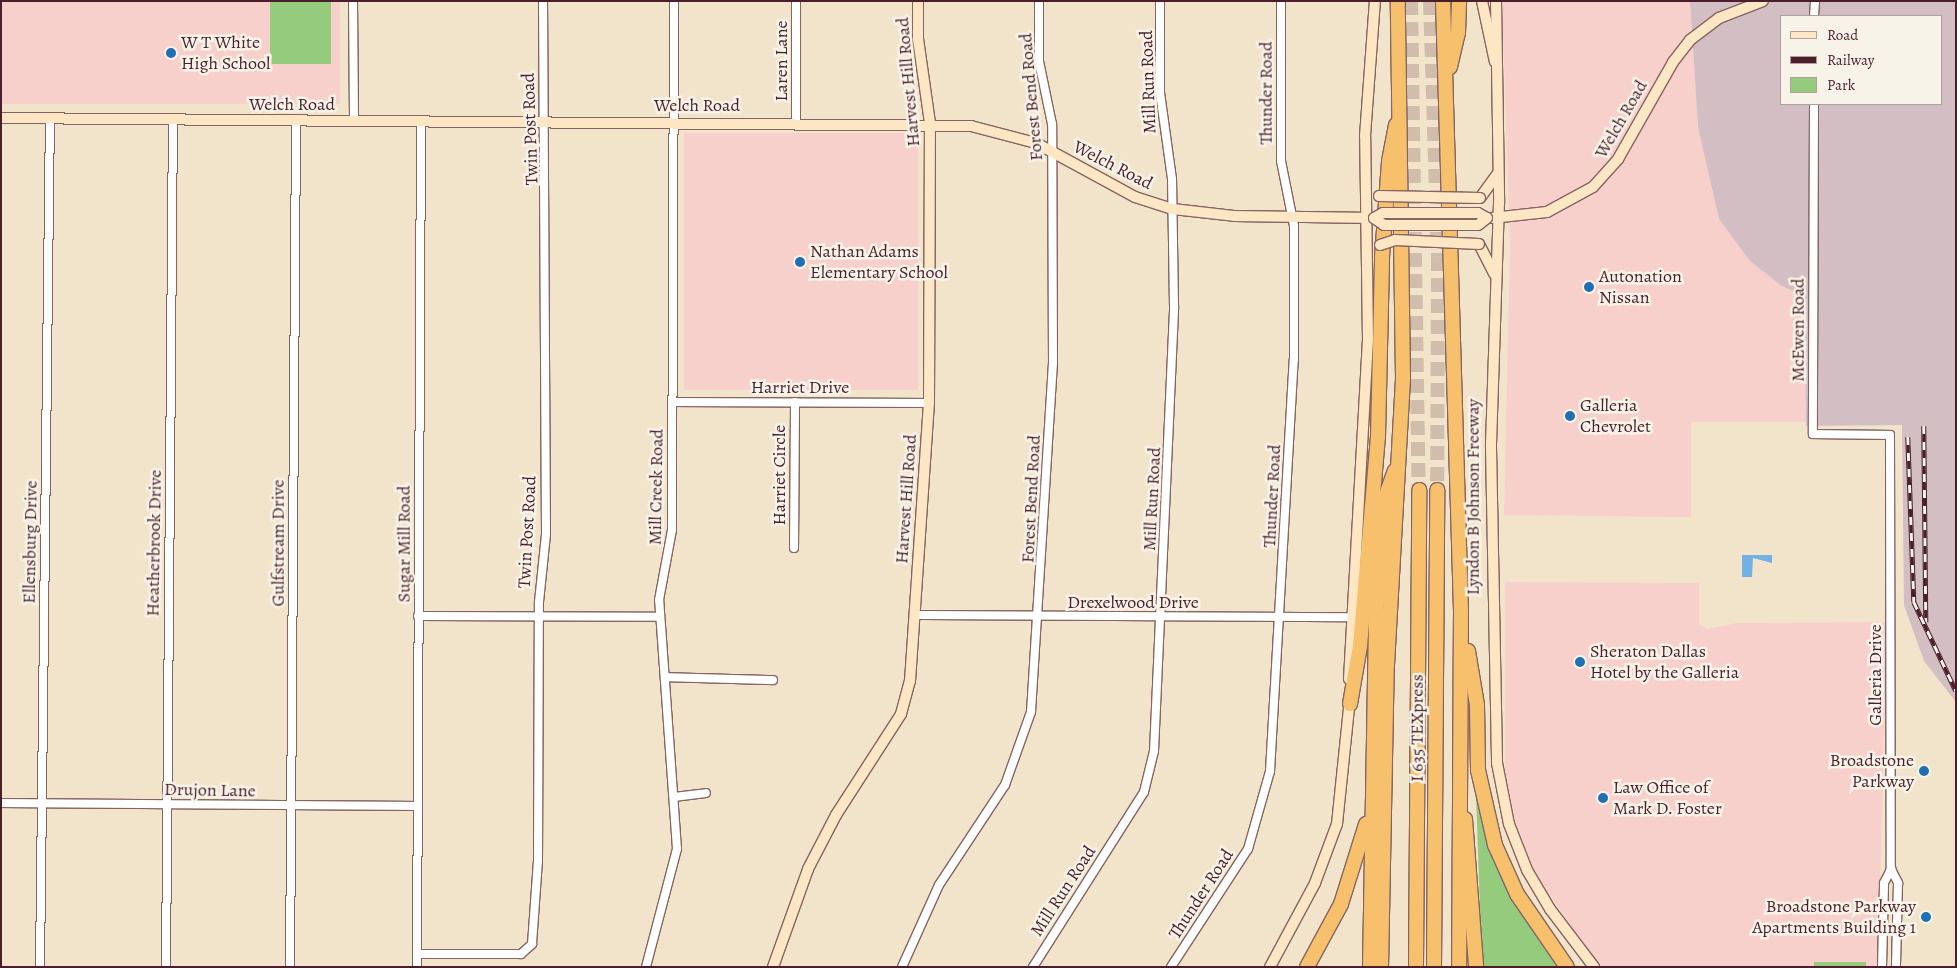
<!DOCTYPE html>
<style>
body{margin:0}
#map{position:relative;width:1957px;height:968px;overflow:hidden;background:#f2e4cb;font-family:Alegreya,serif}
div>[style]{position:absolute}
.built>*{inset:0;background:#f7d0cc;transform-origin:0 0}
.industrial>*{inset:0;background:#d2bec3}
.green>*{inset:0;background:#94cb7d;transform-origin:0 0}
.water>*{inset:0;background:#72b1e5}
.highway-tunnel>*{height:14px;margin-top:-7px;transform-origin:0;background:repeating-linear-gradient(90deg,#d0bdab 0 14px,transparent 0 21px)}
.roads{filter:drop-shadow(1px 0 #856463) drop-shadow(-1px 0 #856463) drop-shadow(0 1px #856463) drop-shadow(0 -1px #856463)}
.street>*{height:8px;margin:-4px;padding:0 4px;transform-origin:4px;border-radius:4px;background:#fff}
.secondary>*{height:10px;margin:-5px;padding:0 5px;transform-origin:5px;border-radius:5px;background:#fce6c4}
.highway>*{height:14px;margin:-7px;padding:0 7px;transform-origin:7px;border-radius:7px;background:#f7c06c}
.rail>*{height:4.5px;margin-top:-2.25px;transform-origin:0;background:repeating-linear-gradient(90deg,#f7f3e8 0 8px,#4a1f2b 0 16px);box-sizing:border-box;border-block:1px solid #4a1f2b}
.bridges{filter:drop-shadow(1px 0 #856463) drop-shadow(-1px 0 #856463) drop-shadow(0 1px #856463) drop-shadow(0 -1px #856463)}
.secondary-bridge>*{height:10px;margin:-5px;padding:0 5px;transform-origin:5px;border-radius:5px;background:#fce6c4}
.dots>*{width:14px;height:14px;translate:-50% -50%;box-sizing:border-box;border:2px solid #f7f3e8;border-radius:50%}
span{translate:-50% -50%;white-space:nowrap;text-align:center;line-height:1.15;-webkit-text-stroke:5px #f7f3e8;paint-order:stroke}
.poi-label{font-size:18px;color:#4a1f2b}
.left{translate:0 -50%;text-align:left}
.right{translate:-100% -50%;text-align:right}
.street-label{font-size:18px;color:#4a1f2b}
.frame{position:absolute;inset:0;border:2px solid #4a1f2b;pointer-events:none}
.legend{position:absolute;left:1780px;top:15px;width:162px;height:90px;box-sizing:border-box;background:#f7f3e8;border:1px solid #b29e9c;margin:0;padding:6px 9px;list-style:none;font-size:15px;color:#4a1f2b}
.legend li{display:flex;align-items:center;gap:10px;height:25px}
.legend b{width:25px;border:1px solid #b29e9c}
</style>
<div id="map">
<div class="built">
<div style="left:1px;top:1px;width:339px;height:103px"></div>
<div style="clip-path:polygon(1502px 1px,1690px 1px,1698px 127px,1719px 219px,1750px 261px,1782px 286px,1805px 297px,1806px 422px,1691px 422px,1691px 517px,1504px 515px,1510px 244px)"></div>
<div style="left:684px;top:133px;width:234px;height:257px"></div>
<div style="clip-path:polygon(1505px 582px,1699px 583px,1699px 624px,1707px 629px,1737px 623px,1887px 622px,1878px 967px,1600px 967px,1537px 877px,1514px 818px,1505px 770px)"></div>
</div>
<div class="industrial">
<div style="clip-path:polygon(evenodd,1690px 1px,1956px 1px,1956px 702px,1924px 661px,1904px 605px,1902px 425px,1806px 426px,1805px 297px,1782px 286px,1750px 261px,1719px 219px,1698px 127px,1690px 1px,1781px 16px,1941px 16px,1941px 104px,1781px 104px,1781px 16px)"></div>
</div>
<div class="green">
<div style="left:270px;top:1px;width:61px;height:63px"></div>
<div style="clip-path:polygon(1476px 795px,1486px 835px,1561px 967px,1482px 967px)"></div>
<div style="left:1814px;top:962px;width:52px;height:5px"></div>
</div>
<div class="water">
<div style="clip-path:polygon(1742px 555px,1772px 555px,1772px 563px,1753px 558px,1752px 577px,1742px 577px)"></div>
</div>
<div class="highway-tunnel">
<div style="left:1411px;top:1px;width:489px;rotate:89.1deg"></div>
<div style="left:1430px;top:1px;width:256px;rotate:88.2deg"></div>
<div style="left:1438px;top:257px;width:233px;rotate:90.2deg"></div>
</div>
<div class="roads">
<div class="street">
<div style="left:353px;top:1px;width:119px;rotate:89.5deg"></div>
<div style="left:796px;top:1px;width:121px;rotate:90deg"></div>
<div style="left:1814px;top:16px;width:15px;rotate:-86deg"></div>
<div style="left:1814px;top:104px;width:330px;rotate:90.2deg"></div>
<div style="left:1813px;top:434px;width:77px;rotate:0.7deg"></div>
<div style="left:1890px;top:435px;width:434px;rotate:89.9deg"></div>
<div style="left:1891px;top:869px;width:16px;rotate:63deg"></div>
<div style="left:1898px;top:883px;width:84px;rotate:91.4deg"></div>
<div style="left:672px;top:402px;width:257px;rotate:0.2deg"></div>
<div style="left:794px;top:548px;width:146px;rotate:-89.6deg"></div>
<div style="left:914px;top:615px;width:437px;rotate:0.3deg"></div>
<div style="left:418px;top:616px;width:242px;rotate:0.2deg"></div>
<div style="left:665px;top:677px;width:108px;rotate:1.6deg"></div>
<div style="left:674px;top:797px;width:32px;rotate:-7deg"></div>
<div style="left:1px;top:803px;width:417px;rotate:0.4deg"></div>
<div style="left:417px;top:954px;width:104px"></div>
<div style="left:521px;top:954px;width:15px;rotate:-42deg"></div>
<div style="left:532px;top:944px;width:83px;rotate:-85.9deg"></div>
<div style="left:538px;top:861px;width:259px;rotate:-89.8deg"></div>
<div style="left:539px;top:602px;width:68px;rotate:-84.1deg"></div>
<div style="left:546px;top:534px;width:533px;rotate:-90.32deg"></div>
<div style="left:40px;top:967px;width:849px;rotate:-89.33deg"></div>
<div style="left:166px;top:967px;width:848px;rotate:-89.53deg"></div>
<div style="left:290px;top:967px;width:847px;rotate:-89.59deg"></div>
<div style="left:417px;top:967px;width:846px;rotate:-89.73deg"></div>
<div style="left:646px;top:967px;width:122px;rotate:-75.3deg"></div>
<div style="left:677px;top:849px;width:250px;rotate:-94.1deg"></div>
<div style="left:659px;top:600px;width:71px;rotate:-79.5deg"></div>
<div style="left:672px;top:530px;width:529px;rotate:-89.78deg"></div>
<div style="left:902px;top:967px;width:90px;rotate:-65.7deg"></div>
<div style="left:939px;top:885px;width:120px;rotate:-56.6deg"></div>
<div style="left:1005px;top:785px;width:77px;rotate:-70.4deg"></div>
<div style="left:1031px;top:712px;width:350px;rotate:-86.4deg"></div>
<div style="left:1053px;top:363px;width:239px;rotate:-90.2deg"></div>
<div style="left:1052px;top:124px;width:64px;rotate:-101.7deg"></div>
<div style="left:1039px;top:61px;width:60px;rotate:-90deg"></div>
<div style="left:1033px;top:967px;width:207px;rotate:-57.6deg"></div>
<div style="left:1144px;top:792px;width:42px;rotate:-76.3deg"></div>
<div style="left:1154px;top:751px;width:445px;rotate:-87.4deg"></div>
<div style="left:1174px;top:306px;width:127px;rotate:-90.9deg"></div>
<div style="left:1172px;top:179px;width:88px;rotate:-97.9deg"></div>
<div style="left:1160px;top:92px;width:91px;rotate:-90deg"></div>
<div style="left:1171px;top:967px;width:141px;rotate:-56.9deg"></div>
<div style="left:1248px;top:849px;width:81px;rotate:-74.2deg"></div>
<div style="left:1270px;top:771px;width:412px;rotate:-86.7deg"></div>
<div style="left:1294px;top:360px;width:134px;rotate:-90deg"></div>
<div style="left:1294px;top:226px;width:66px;rotate:-101.3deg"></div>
<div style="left:1281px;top:161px;width:160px;rotate:-90deg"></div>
<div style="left:1882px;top:967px;width:84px;rotate:-88.6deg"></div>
<div style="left:1884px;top:883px;width:16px;rotate:-63deg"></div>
</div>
<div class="secondary">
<div style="left:1482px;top:1px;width:62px;rotate:78deg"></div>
<div style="left:1496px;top:1px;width:202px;rotate:89.1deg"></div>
<div style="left:1499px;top:203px;width:244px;rotate:91.9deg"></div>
<div style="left:1491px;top:447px;width:316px;rotate:88.9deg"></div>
<div style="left:1497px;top:763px;width:62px;rotate:78.9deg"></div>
<div style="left:1509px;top:824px;width:49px;rotate:68.6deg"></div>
<div style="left:1527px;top:870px;width:45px;rotate:59.5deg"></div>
<div style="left:1550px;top:909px;width:73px;rotate:52.8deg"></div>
<div style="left:1px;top:118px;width:970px;rotate:0.47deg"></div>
<div style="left:971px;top:126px;width:67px;rotate:14.7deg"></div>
<div style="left:1036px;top:143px;width:113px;rotate:28.6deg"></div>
<div style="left:1135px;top:197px;width:40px;rotate:18deg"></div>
<div style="left:1173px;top:209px;width:61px;rotate:6.5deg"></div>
<div style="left:1234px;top:216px;width:140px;rotate:0.8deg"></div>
<div style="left:1480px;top:198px;width:29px;rotate:-54deg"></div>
<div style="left:1492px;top:218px;width:55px;rotate:-6.2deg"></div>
<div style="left:1547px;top:212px;width:52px;rotate:-28.5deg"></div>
<div style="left:1593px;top:187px;width:38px;rotate:-48deg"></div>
<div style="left:1618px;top:159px;width:112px;rotate:-60.4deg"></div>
<div style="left:1673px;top:62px;width:28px;rotate:-52deg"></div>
<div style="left:1690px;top:40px;width:36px;rotate:-37deg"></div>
<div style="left:1719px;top:18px;width:47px;rotate:-21.1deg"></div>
<div style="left:1479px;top:244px;width:34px;rotate:63deg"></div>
<div style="left:1349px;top:679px;width:340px;rotate:-86.8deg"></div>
<div style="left:1368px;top:340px;width:204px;rotate:-90.8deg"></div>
<div style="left:1365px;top:136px;width:135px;rotate:-85.8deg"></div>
<div style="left:773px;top:967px;width:104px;rotate:-70.3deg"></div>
<div style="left:808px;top:869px;width:61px;rotate:-62.6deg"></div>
<div style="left:836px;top:815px;width:120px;rotate:-57.2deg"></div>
<div style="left:901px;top:714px;width:34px;rotate:-75deg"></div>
<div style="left:910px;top:681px;width:279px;rotate:-86.1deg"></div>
<div style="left:929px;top:403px;width:280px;rotate:-89.8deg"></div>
<div style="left:930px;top:123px;width:85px;rotate:-98.1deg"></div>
<div style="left:918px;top:39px;width:38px;rotate:-90deg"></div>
<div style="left:1270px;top:967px;width:95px;rotate:-61.8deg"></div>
<div style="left:1315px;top:883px;width:63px;rotate:-69.6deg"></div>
<div style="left:1337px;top:824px;width:126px;rotate:-84.1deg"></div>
</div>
<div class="highway">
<div style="left:1443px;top:1px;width:609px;rotate:88.31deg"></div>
<div style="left:1461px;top:610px;width:357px;rotate:90.3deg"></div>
<div style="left:1450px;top:67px;width:35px;rotate:-77deg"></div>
<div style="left:1458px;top:33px;width:32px;rotate:-88deg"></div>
<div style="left:1468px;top:651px;width:55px;rotate:80.5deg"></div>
<div style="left:1477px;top:705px;width:65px;rotate:89.1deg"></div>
<div style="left:1478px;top:770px;width:77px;rotate:77.2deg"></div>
<div style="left:1495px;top:845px;width:54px;rotate:65.8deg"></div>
<div style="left:1517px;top:894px;width:88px;rotate:55.6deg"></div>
<div style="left:1350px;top:704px;width:59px;rotate:-80.2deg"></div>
<div style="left:1360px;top:646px;width:210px;rotate:-85.1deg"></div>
<div style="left:1378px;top:437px;width:180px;rotate:-88.7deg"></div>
<div style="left:1382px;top:257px;width:96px;rotate:-85.8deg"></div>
<div style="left:1389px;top:161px;width:37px;rotate:-79deg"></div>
<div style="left:1465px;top:819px;width:148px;rotate:85.7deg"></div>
<div style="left:1307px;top:967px;width:72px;rotate:-61.6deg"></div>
<div style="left:1341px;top:904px;width:84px;rotate:-72.6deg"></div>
<div style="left:1370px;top:967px;width:352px;rotate:-89deg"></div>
<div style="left:1376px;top:615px;width:117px;rotate:-85.6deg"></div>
<div style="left:1385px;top:498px;width:29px;rotate:-70deg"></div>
<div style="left:1381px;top:967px;width:302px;rotate:-88.9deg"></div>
<div style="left:1387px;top:665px;width:287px;rotate:-86.8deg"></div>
<div style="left:1403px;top:378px;width:377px;rotate:-90.8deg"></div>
<div style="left:1416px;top:967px;width:477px;rotate:-89.6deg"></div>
<div style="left:1434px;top:967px;width:477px;rotate:-89.6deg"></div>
</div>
</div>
<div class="rail">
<div style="left:1924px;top:426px;width:196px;rotate:89.4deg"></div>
<div style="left:1908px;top:437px;width:165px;rotate:87.9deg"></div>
<div style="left:1914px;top:602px;width:98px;rotate:64.7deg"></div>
</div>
<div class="bridges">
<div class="secondary-bridge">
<div style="left:1379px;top:196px;width:101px;rotate:1.1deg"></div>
<div style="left:1383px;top:213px;width:95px"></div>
<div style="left:1478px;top:213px;width:10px;rotate:29deg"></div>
<div style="left:1487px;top:218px;width:11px;rotate:142deg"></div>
<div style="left:1478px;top:225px;width:94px;rotate:180deg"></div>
<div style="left:1384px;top:225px;width:12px;rotate:-145deg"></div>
<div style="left:1374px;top:218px;width:10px;rotate:-29deg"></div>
<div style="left:1380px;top:245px;width:16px;rotate:-18deg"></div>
<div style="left:1395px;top:240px;width:84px;rotate:2.7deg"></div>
</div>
</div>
<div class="dots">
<div style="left:171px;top:53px;background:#1f6fb2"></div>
<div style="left:800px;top:262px;background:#1f6fb2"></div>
<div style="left:1589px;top:287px;background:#1f6fb2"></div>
<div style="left:1570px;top:416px;background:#1f6fb2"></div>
<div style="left:1580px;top:662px;background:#1f6fb2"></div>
<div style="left:1924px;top:771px;background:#1f6fb2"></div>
<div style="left:1603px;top:798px;background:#1f6fb2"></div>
<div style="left:1926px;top:917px;background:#1f6fb2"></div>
</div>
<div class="poi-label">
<span class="left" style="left:181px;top:53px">W T White<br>High School</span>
<span class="left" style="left:810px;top:262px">Nathan Adams<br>Elementary School</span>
<span class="left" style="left:1599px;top:287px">Autonation<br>Nissan</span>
<span class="left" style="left:1580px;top:416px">Galleria<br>Chevrolet</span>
<span class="left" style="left:1590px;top:662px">Sheraton Dallas<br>Hotel by the Galleria</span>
<span class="right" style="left:1914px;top:771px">Broadstone<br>Parkway</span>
<span class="left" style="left:1613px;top:798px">Law Office of<br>Mark D. Foster</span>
<span class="right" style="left:1916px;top:917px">Broadstone Parkway<br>Apartments Building 1</span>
</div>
<div class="street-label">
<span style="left:781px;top:61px;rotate:-90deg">Laren Lane</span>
<span style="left:908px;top:82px;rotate:-95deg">Harvest Hill Road</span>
<span style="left:1148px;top:82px;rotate:-92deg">Mill Run Road</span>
<span style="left:1266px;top:93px;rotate:-90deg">Thunder Road</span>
<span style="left:1031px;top:97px;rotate:-95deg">Forest Bend Road</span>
<span style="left:292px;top:104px">Welch Road</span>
<span style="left:697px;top:105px">Welch Road</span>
<span style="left:1621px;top:119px;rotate:-60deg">Welch Road</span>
<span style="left:530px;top:129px;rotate:-92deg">Twin Post Road</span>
<span style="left:1113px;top:165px;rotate:27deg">Welch Road</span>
<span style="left:1798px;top:330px;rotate:-90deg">McEwen Road</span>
<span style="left:800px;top:387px">Harriet Drive</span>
<span style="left:779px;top:475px;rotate:-90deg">Harriet Circle</span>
<span style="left:656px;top:487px;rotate:-89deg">Mill Creek Road</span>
<span style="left:1272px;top:496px;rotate:-87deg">Thunder Road</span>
<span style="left:1473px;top:497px;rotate:-90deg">Lyndon B Johnson Freeway</span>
<span style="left:906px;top:499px;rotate:-86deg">Harvest Hill Road</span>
<span style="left:1031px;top:499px;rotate:-87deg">Forest Bend Road</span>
<span style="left:1152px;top:499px;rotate:-87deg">Mill Run Road</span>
<span style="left:527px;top:532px;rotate:-87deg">Twin Post Road</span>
<span style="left:30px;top:542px;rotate:-89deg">Ellensburg Drive</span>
<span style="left:154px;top:543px;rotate:-89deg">Heatherbrook Drive</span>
<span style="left:278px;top:543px;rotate:-90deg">Gulfstream Drive</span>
<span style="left:404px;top:544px;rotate:-90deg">Sugar Mill Road</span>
<span style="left:1133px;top:602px">Drexelwood Drive</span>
<span style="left:1875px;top:675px;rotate:-90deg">Galleria Drive</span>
<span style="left:1417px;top:728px;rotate:-90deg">I 635 TEXpress</span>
<span style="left:210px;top:790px;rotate:1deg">Drujon Lane</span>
<span style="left:1063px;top:891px;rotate:-57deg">Mill Run Road</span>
<span style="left:1201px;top:894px;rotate:-57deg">Thunder Road</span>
</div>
<div class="frame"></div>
<ul class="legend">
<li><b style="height:6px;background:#fce6c4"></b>Road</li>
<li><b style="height:6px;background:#4a1f2b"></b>Railway</li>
<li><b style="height:14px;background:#94cb7d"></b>Park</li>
</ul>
</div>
